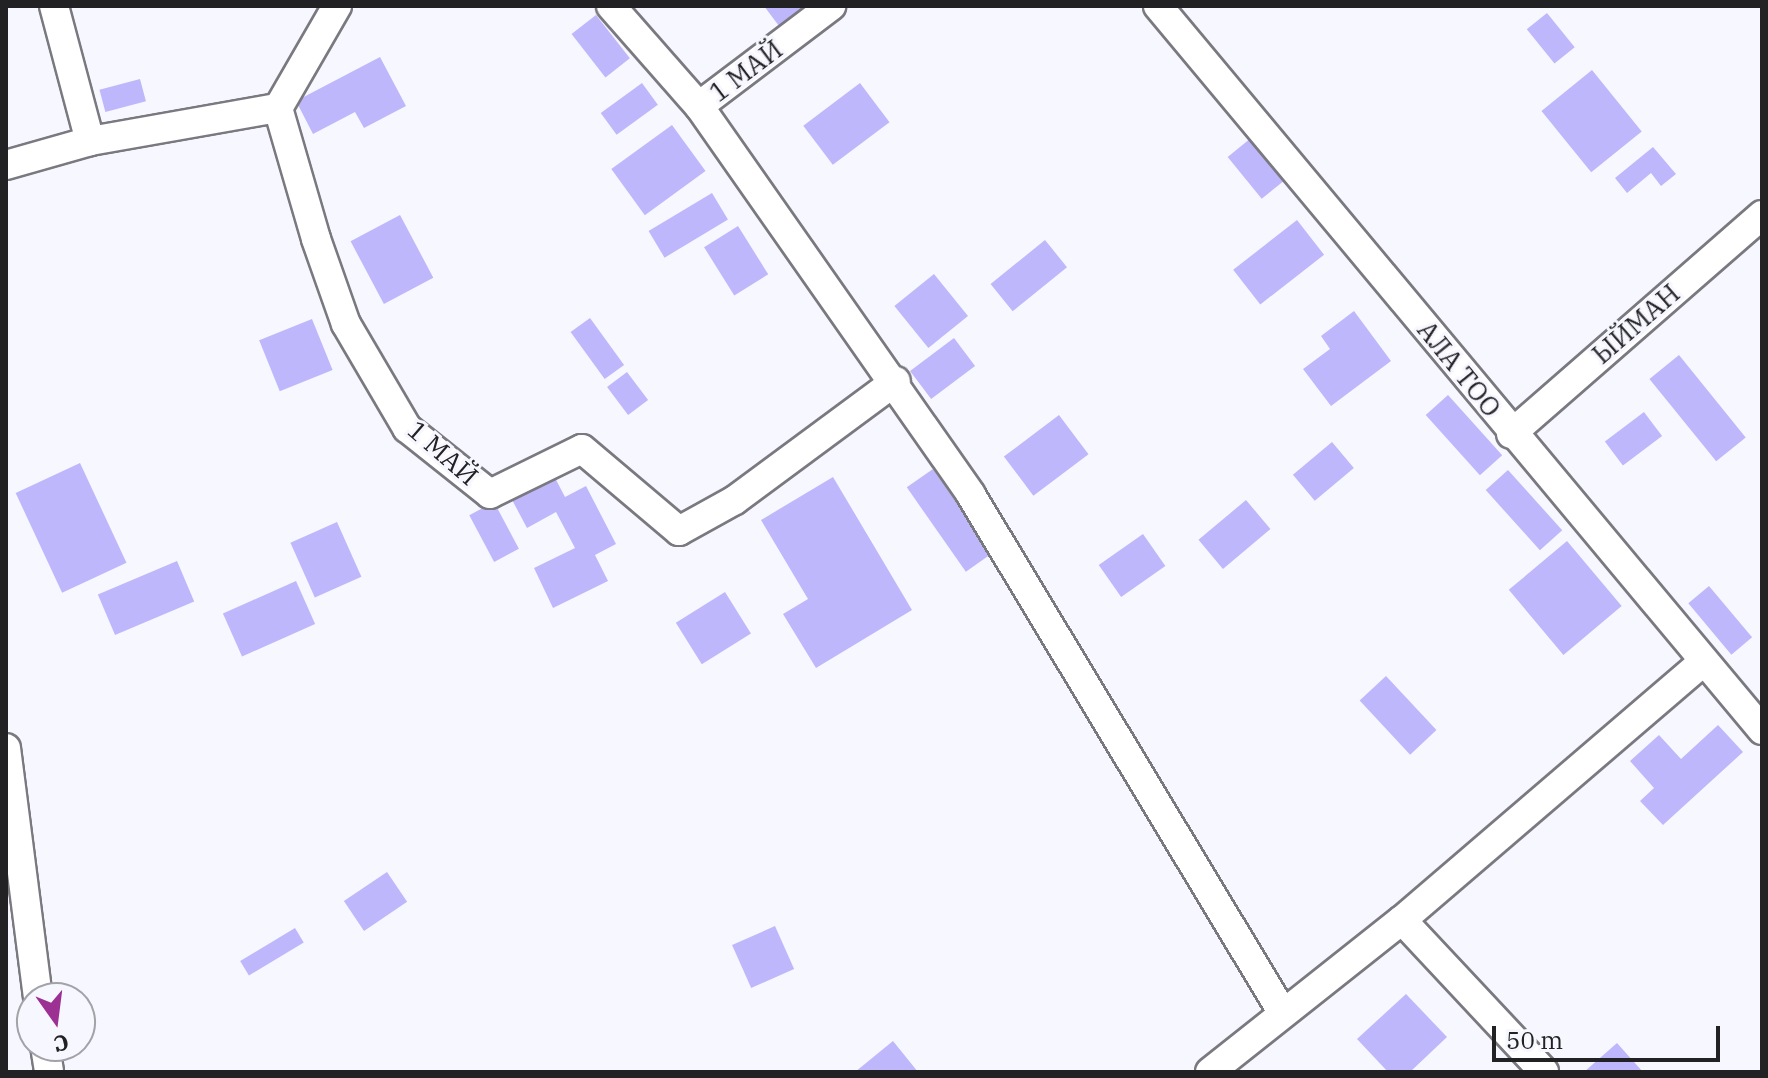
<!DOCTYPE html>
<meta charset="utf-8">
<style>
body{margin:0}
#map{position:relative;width:1768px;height:1078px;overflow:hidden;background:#f7f7ff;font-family:"IBM Plex Serif",serif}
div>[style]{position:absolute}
.building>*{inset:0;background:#bfb7fb;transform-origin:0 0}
.roads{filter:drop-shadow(2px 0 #7a7980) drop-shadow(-2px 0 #7a7980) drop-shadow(0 2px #7a7980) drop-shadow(0 -2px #7a7980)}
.minor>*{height:28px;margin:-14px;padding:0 14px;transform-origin:14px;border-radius:14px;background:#fff}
span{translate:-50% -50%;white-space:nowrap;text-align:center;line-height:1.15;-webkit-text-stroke:6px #f7f7ff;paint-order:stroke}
.street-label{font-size:26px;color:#222225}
.frame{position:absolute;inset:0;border:8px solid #222225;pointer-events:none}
.north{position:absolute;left:16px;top:982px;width:80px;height:80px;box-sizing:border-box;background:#f7f7ff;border:2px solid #a2a2a8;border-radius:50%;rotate:166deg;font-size:22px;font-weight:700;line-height:32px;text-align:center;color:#222225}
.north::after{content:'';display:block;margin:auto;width:28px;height:36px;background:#9c3193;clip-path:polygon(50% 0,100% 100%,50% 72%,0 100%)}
.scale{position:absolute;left:1492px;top:1026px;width:228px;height:36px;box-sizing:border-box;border:4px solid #222225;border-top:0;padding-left:10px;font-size:24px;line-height:28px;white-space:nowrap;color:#222225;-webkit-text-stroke:6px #f7f7ff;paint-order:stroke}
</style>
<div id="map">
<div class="building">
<div style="clip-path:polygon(764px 6px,806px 6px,779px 26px)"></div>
<div style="left:1547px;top:13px;width:44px;height:26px;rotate:51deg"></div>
<div style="left:596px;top:15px;width:55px;height:31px;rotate:52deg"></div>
<div style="clip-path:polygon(380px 57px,406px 106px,364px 128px,355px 112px,313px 134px,296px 101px)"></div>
<div style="left:1592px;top:70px;width:79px;height:65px;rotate:51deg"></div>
<div style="left:140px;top:79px;width:23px;height:42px;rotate:75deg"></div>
<div style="left:642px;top:83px;width:27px;height:51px;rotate:54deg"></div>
<div style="left:860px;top:83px;width:49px;height:71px;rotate:53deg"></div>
<div style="left:672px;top:125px;width:57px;height:75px;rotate:54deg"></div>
<div style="left:1251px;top:138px;width:54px;height:30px;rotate:51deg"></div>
<div style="clip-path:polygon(1653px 147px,1676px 174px,1661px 186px,1651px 173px,1627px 193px,1615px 178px)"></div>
<div style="left:712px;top:193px;width:31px;height:74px;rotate:59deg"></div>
<div style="left:400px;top:215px;width:71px;height:56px;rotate:62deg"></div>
<div style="left:1297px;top:220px;width:44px;height:81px;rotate:52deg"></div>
<div style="left:738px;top:226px;width:57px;height:40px;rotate:58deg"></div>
<div style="left:1045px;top:240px;width:35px;height:70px;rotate:51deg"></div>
<div style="left:934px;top:274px;width:54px;height:51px;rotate:51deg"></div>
<div style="clip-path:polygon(1354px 311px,1391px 361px,1331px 406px,1303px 369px,1330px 349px,1321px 336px)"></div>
<div style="left:590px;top:318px;width:58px;height:24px;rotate:54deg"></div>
<div style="left:312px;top:319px;width:55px;height:57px;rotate:68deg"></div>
<div style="left:954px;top:338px;width:35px;height:55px;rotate:53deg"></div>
<div style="left:1679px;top:355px;width:106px;height:38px;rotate:51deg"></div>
<div style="left:627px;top:372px;width:35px;height:25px;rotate:53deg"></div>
<div style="left:1448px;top:395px;width:81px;height:30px;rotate:48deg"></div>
<div style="left:1644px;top:412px;width:30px;height:49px;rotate:53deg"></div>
<div style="left:1059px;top:415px;width:49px;height:69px;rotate:53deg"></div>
<div style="left:1332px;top:442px;width:34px;height:51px;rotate:50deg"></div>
<div style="left:80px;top:463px;width:110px;height:71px;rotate:65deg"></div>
<div style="left:933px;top:469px;width:103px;height:32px;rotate:55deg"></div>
<div style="left:1508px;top:470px;width:81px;height:30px;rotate:48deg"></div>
<div style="clip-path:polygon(553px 474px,565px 497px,586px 486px,616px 544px,595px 555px,608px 581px,553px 608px,534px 568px,575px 548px,556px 512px,527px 528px,510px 496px)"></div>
<div style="clip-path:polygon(833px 477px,912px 610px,816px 668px,783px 614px,808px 599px,761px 520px)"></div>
<div style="left:1246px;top:500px;width:38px;height:62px;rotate:50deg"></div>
<div style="left:494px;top:502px;width:53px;height:28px;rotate:62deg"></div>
<div style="left:337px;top:522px;width:60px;height:51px;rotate:66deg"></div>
<div style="left:1143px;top:534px;width:39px;height:54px;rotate:55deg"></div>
<div style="left:1567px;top:541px;width:85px;height:76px;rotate:50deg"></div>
<div style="left:177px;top:561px;width:44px;height:86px;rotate:67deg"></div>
<div style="left:296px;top:581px;width:47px;height:80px;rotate:66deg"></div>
<div style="left:1709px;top:586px;width:67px;height:27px;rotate:50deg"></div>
<div style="left:725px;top:592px;width:49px;height:58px;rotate:58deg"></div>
<div style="left:1386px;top:676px;width:74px;height:36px;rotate:47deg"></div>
<div style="clip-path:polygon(1718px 725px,1743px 752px,1663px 825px,1640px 801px,1654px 788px,1630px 761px,1659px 735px,1681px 759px)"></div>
<div style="left:387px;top:872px;width:36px;height:52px;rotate:56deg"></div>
<div style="left:775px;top:926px;width:47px;height:47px;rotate:66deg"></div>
<div style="left:295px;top:928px;width:17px;height:64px;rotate:59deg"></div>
<div style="clip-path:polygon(1406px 994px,1447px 1037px,1410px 1072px,1388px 1072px,1357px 1039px)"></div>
<div style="clip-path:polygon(893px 1041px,918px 1072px,855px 1072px)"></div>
<div style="clip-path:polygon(1617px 1043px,1643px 1072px,1584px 1072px)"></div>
</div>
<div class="roads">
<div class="minor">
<div style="left:54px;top:6px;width:140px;rotate:75.1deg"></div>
<div style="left:337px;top:6px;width:118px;rotate:120deg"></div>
<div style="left:278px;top:108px;width:136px;rotate:73.8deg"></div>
<div style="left:316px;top:239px;width:90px;rotate:70.6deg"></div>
<div style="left:346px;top:324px;width:121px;rotate:59.6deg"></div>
<div style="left:407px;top:428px;width:106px;rotate:38.5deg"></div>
<div style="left:490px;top:494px;width:102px;rotate:-26.1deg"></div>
<div style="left:582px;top:449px;width:127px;rotate:40.2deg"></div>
<div style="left:679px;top:531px;width:64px;rotate:-29deg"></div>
<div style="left:735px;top:500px;width:200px;rotate:-36.5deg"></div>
<div style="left:611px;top:6px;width:133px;rotate:48.7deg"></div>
<div style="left:699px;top:106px;width:475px;rotate:55deg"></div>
<div style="left:971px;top:495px;width:601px;rotate:58.95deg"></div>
<div style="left:1158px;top:6px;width:943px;rotate:50.16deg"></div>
<div style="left:699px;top:106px;width:166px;rotate:-37.1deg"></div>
<div style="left:6px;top:165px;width:87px;rotate:-15.9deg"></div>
<div style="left:90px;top:141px;width:191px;rotate:-10deg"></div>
<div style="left:1511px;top:434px;width:333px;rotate:-41.1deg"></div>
<div style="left:6px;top:748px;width:252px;rotate:82.7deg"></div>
<div style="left:1402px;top:920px;width:208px;rotate:46.9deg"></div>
<div style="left:45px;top:1046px;width:26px;rotate:81deg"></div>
<div style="left:1210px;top:1072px;width:245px;rotate:-38.4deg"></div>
<div style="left:1402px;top:920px;width:394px;rotate:-40.6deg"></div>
</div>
</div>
<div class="street-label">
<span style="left:746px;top:71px;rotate:-37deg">1 МАЙ</span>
<span style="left:1636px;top:324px;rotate:-41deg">ЫЙМАН</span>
<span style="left:1459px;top:369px;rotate:51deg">АЛА ТОО</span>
<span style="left:443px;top:453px;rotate:41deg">1 МАЙ</span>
</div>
<div class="frame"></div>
<div class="north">С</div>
<div class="scale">50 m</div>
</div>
